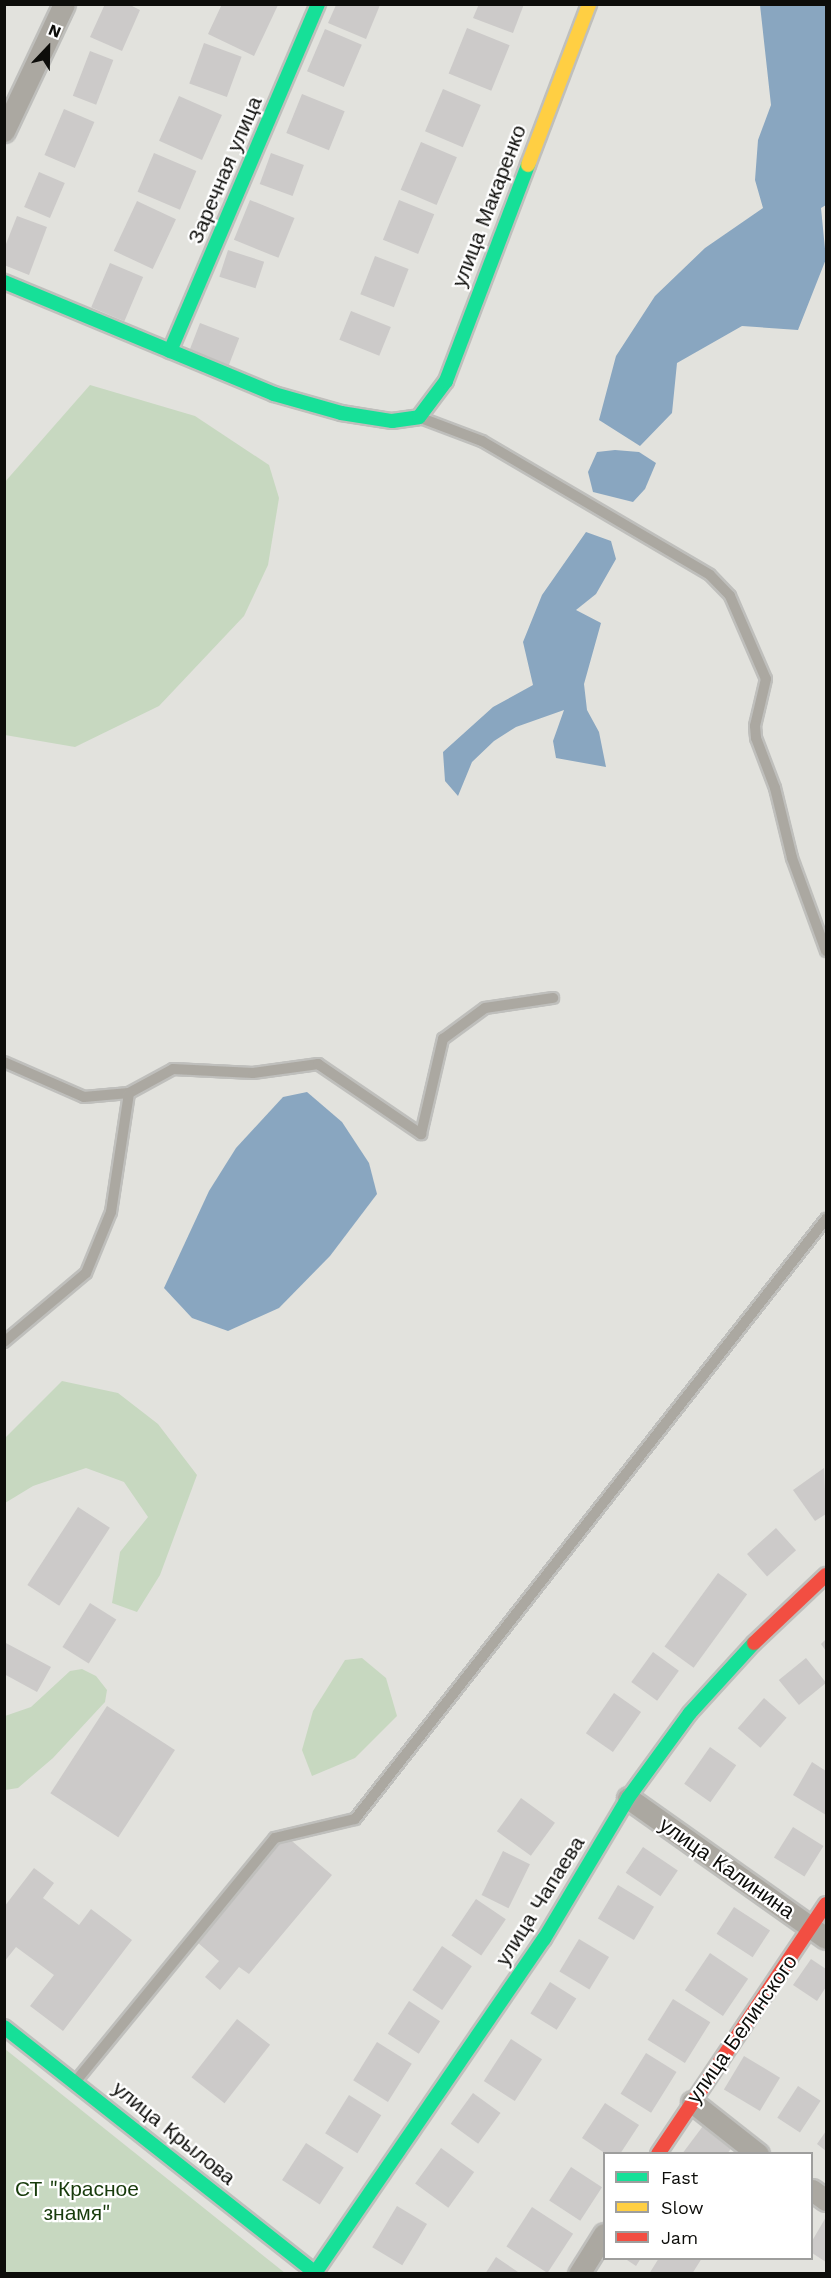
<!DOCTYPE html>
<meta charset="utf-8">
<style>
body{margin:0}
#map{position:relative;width:831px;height:2278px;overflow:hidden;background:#e2e2dd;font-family:"Work Sans",sans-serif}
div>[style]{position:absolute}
.green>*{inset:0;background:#c7d8c0}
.water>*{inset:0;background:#89a6c0}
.building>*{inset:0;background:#cccac9;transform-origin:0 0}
.roads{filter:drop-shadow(2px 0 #bfbfbc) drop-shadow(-2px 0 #bfbfbc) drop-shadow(0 2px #bfbfbc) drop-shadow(0 -2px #bfbfbc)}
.lane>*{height:10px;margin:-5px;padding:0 5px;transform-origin:5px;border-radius:5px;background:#aba8a1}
.street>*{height:21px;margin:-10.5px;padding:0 10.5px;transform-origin:10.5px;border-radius:10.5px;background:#aba8a1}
.fast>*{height:14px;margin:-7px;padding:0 7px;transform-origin:7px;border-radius:7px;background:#16e098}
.slow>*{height:14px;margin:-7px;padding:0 7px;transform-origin:7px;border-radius:7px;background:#ffcf43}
.jam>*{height:14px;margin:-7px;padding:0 7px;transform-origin:7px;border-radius:7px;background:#f24e42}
span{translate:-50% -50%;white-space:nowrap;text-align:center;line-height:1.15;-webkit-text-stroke:4.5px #fff;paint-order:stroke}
.street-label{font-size:21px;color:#0d0d0a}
.park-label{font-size:21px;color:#183b0c}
.frame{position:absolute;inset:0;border:6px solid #0d0d0a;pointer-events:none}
.legend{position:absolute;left:603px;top:2152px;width:210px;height:108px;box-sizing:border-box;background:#fff;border:2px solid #9e9e9d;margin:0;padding:8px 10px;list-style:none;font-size:18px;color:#0d0d0a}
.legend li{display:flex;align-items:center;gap:12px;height:30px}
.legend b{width:30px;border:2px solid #9e9e9d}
.north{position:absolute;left:18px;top:18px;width:60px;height:60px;-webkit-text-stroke:4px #fff;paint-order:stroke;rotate:22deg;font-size:16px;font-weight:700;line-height:24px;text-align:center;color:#0d0d0a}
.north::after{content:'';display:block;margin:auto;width:21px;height:27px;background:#0d0d0a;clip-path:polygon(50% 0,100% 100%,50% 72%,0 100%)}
</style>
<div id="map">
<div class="green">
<div style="clip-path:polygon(90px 385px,195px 416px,269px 465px,279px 498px,268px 565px,244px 616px,159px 706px,75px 747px,5px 735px,4px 483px)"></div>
<div style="clip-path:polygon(62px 1381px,118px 1393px,158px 1424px,197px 1475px,160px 1575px,137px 1612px,112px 1603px,120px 1552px,148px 1517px,124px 1482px,86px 1468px,33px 1486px,5px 1503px,5px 1438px)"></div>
<div style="clip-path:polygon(362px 1658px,386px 1678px,397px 1716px,355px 1758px,312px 1776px,302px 1750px,313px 1711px,345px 1660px)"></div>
<div style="clip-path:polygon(82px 1669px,96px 1676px,107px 1690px,105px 1702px,53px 1758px,18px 1788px,5px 1790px,5px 1716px,31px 1707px,70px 1671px)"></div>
<div style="clip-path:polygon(4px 2049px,5px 2049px,285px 2273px,5px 2273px)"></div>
</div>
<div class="water">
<div style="clip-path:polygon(760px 5px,826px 5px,826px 205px,821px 208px,826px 259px,798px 330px,742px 326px,677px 363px,672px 413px,640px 446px,599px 420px,616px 356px,655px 296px,705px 248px,763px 208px,755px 180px,758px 140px,771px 105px)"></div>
<div style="clip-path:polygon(615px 450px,639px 452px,656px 463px,645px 489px,633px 502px,593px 492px,588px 472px,597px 452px)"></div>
<div style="clip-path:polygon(586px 532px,611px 541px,616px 559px,596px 594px,576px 610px,601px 623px,584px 684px,587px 710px,599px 732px,606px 767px,556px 758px,553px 741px,564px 710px,516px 727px,494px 741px,472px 762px,458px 796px,445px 781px,443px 752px,493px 707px,533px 685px,523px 642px,542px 595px)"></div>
<div style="clip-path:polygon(307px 1092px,342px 1122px,369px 1163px,377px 1194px,330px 1256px,279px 1308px,228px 1331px,192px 1318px,164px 1288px,209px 1191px,236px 1148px,283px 1097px)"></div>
</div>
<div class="building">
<div style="clip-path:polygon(105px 4px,128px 4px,140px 10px,122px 51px,90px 37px)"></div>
<div style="clip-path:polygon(222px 4px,278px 5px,254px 56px,208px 34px)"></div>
<div style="clip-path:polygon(479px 4px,524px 4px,513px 33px,473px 18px)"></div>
<div style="clip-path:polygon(336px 5px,380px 5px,366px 39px,328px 23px)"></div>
<div style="left:467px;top:28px;width:46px;height:49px;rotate:22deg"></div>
<div style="left:325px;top:29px;width:40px;height:46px;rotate:23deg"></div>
<div style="left:204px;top:43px;width:40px;height:43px;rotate:20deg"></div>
<div style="left:90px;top:51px;width:25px;height:48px;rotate:21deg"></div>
<div style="left:443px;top:89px;width:41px;height:46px;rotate:23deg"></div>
<div style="left:302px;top:94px;width:46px;height:42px;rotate:22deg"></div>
<div style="left:179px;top:96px;width:47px;height:49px;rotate:24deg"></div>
<div style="left:64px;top:109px;width:33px;height:50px;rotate:23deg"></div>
<div style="left:421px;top:142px;width:39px;height:52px;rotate:23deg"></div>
<div style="left:154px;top:153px;width:46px;height:42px;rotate:23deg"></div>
<div style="left:271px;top:153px;width:35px;height:33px;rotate:20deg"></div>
<div style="left:39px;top:172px;width:28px;height:38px;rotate:23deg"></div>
<div style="left:250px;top:200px;width:48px;height:43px;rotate:22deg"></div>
<div style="left:399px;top:200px;width:38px;height:43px;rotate:22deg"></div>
<div style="left:137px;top:201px;width:43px;height:55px;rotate:25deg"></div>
<div style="clip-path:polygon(17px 216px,47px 227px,29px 275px,4px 265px,4px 249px)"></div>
<div style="left:228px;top:250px;width:38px;height:28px;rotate:18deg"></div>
<div style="left:375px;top:256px;width:36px;height:41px;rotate:21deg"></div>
<div style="left:110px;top:263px;width:36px;height:48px;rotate:23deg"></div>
<div style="left:351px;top:311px;width:43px;height:31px;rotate:22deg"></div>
<div style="left:200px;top:323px;width:42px;height:29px;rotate:21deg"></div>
<div style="clip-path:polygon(824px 1468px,826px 1514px,815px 1521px,793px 1490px)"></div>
<div style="left:78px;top:1507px;width:38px;height:93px;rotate:33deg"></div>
<div style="left:776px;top:1528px;width:30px;height:39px;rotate:48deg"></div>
<div style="left:718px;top:1573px;width:36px;height:91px;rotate:36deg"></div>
<div style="left:90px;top:1603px;width:31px;height:52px;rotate:32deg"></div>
<div style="clip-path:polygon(826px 1639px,826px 1651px,821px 1644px)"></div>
<div style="clip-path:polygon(4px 1642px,51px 1667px,37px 1692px,4px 1674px)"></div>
<div style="left:653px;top:1652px;width:32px;height:37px;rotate:36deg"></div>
<div style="left:806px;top:1658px;width:32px;height:35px;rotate:51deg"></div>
<div style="left:614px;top:1693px;width:33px;height:49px;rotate:35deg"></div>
<div style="left:764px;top:1698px;width:30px;height:40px;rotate:41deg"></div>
<div style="left:107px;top:1706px;width:81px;height:104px;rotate:33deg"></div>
<div style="left:710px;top:1747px;width:32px;height:45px;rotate:35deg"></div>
<div style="clip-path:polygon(812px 1762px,826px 1771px,826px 1815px,793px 1795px)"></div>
<div style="left:521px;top:1798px;width:42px;height:41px;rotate:36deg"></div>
<div style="left:793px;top:1827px;width:36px;height:36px;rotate:32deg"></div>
<div style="clip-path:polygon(286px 1836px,332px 1875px,249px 1974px,239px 1967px,220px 1990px,205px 1977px,219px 1961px,197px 1942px)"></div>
<div style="left:643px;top:1847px;width:42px;height:31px;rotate:34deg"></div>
<div style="left:503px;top:1851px;width:30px;height:49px;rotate:26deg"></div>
<div style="clip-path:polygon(34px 1868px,54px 1883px,43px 1898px,79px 1925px,91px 1909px,132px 1940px,63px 2031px,30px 2006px,54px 1975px,16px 1947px,4px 1962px,4px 1907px)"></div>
<div style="left:618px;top:1885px;width:42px;height:39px;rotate:31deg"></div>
<div style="left:476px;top:1899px;width:36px;height:44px;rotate:34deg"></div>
<div style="left:734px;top:1907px;width:43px;height:32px;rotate:33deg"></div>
<div style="left:579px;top:1939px;width:35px;height:38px;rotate:31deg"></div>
<div style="left:442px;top:1946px;width:36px;height:53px;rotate:34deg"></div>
<div style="left:710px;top:1953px;width:46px;height:45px;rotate:34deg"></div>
<div style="clip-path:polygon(811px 1959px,826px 1969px,826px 1987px,817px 2001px,793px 1985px)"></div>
<div style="left:550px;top:1982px;width:31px;height:37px;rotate:32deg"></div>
<div style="left:673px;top:1999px;width:44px;height:48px;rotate:32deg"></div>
<div style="left:409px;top:2001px;width:37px;height:39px;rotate:33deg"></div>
<div style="left:237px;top:2019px;width:42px;height:74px;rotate:38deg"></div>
<div style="left:511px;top:2039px;width:37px;height:50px;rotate:33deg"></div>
<div style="left:377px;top:2042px;width:41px;height:45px;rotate:32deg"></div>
<div style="left:646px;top:2053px;width:36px;height:48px;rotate:32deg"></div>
<div style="left:744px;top:2056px;width:42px;height:39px;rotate:31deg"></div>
<div style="left:798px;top:2086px;width:27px;height:38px;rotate:33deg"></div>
<div style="left:473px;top:2093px;width:34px;height:38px;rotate:36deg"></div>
<div style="left:349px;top:2095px;width:38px;height:45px;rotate:32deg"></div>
<div style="clip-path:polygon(605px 2103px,639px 2125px,620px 2154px,606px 2154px,582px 2138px)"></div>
<div style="clip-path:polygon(706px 2122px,735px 2143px,727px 2154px,682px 2154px)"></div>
<div style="clip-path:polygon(826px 2131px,826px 2151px,817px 2144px)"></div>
<div style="left:306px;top:2143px;width:45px;height:44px;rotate:33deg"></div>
<div style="left:441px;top:2148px;width:41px;height:44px;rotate:36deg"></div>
<div style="left:571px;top:2167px;width:37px;height:40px;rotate:33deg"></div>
<div style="left:397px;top:2206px;width:35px;height:48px;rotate:31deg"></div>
<div style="left:532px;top:2207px;width:49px;height:47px;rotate:33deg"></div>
<div style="clip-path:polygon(826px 2217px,826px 2262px,812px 2253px,812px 2241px)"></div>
<div style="clip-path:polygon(496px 2257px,521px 2274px,485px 2274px)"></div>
<div style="clip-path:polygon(624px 2258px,641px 2258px,636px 2266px)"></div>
<div style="clip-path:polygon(659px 2258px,702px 2258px,692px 2274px,649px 2274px)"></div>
</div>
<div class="roads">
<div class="lane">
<div style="left:421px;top:418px;width:65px;rotate:20.7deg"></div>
<div style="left:482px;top:441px;width:264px;rotate:30.4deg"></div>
<div style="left:710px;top:575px;width:29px;rotate:46deg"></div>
<div style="left:730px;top:596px;width:90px;rotate:66.6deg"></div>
<div style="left:766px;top:679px;width:48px;rotate:103.2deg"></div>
<div style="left:755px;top:726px;width:12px;rotate:85deg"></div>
<div style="left:756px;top:738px;width:53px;rotate:69.2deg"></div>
<div style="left:775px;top:788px;width:72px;rotate:76.3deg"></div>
<div style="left:792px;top:858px;width:99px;rotate:69.9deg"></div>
<div style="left:4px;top:1062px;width:87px;rotate:23.6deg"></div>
<div style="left:84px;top:1097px;width:45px;rotate:-5.1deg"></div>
<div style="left:129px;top:1093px;width:50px;rotate:-28.6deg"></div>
<div style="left:173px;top:1069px;width:80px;rotate:2.9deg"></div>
<div style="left:253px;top:1073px;width:66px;rotate:-7.9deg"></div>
<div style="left:318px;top:1064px;width:125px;rotate:34.2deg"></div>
<div style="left:421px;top:1134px;width:98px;rotate:-77deg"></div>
<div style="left:443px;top:1039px;width:52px;rotate:-36.4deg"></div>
<div style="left:485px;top:1008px;width:69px;rotate:-8.4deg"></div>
<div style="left:4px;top:1342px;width:107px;rotate:-40.1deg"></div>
<div style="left:86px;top:1273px;width:66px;rotate:-67.7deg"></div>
<div style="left:111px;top:1212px;width:120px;rotate:-81.4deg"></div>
<div style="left:76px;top:2081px;width:314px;rotate:-50.7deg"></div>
<div style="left:275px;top:1838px;width:82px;rotate:-13.4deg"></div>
<div style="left:355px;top:1819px;width:763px;rotate:-51.87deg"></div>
</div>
<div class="street">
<div style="left:4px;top:131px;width:140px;rotate:-64.7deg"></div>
<div style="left:628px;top:1798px;width:242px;rotate:35.3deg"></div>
<div style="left:692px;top:2102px;width:84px;rotate:38.2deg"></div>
<div style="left:812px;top:2190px;width:17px;rotate:36deg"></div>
<div style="left:579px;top:2274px;width:47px;rotate:-58deg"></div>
</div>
<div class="fast">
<div style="left:4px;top:282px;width:292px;rotate:22.5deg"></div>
<div style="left:274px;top:394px;width:70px;rotate:15.8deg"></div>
<div style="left:341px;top:413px;width:52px;rotate:8.9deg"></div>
<div style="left:392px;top:421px;width:27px;rotate:-8deg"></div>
<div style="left:419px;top:417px;width:45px;rotate:-53.1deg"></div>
<div style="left:446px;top:381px;width:231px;rotate:-69.2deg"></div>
<div style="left:170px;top:351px;width:377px;rotate:-66.9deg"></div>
<div style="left:4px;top:2027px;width:399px;rotate:38.3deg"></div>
<div style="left:315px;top:2273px;width:405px;rotate:-55.6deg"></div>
<div style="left:544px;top:1939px;width:164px;rotate:-59.2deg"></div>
<div style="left:628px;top:1798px;width:105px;rotate:-53.9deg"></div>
<div style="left:690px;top:1713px;width:95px;rotate:-47.6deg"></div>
</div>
<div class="slow">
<div style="left:528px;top:165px;width:172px;rotate:-69.2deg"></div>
</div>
<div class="jam">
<div style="left:754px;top:1643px;width:99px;rotate:-43.4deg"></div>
<div style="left:658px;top:2154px;width:301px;rotate:-56.1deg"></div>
</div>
</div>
<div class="street-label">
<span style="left:225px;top:170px;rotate:-67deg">Заречная улица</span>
<span style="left:489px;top:206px;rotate:-69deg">улица Макаренко</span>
<span style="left:727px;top:1868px;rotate:35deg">улица Калинина</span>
<span style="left:540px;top:1901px;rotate:-58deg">улица Чапаева</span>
<span style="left:742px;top:2029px;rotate:-55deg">улица Белинского</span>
<span style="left:174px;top:2133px;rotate:39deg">улица Крылова</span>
</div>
<div class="park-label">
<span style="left:77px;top:2201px">СТ "Красное<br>знамя"</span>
</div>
<div class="frame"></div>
<ul class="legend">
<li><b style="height:8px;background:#16e098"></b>Fast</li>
<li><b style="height:8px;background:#ffcf43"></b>Slow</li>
<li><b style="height:8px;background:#f24e42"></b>Jam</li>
</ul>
<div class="north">N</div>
</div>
